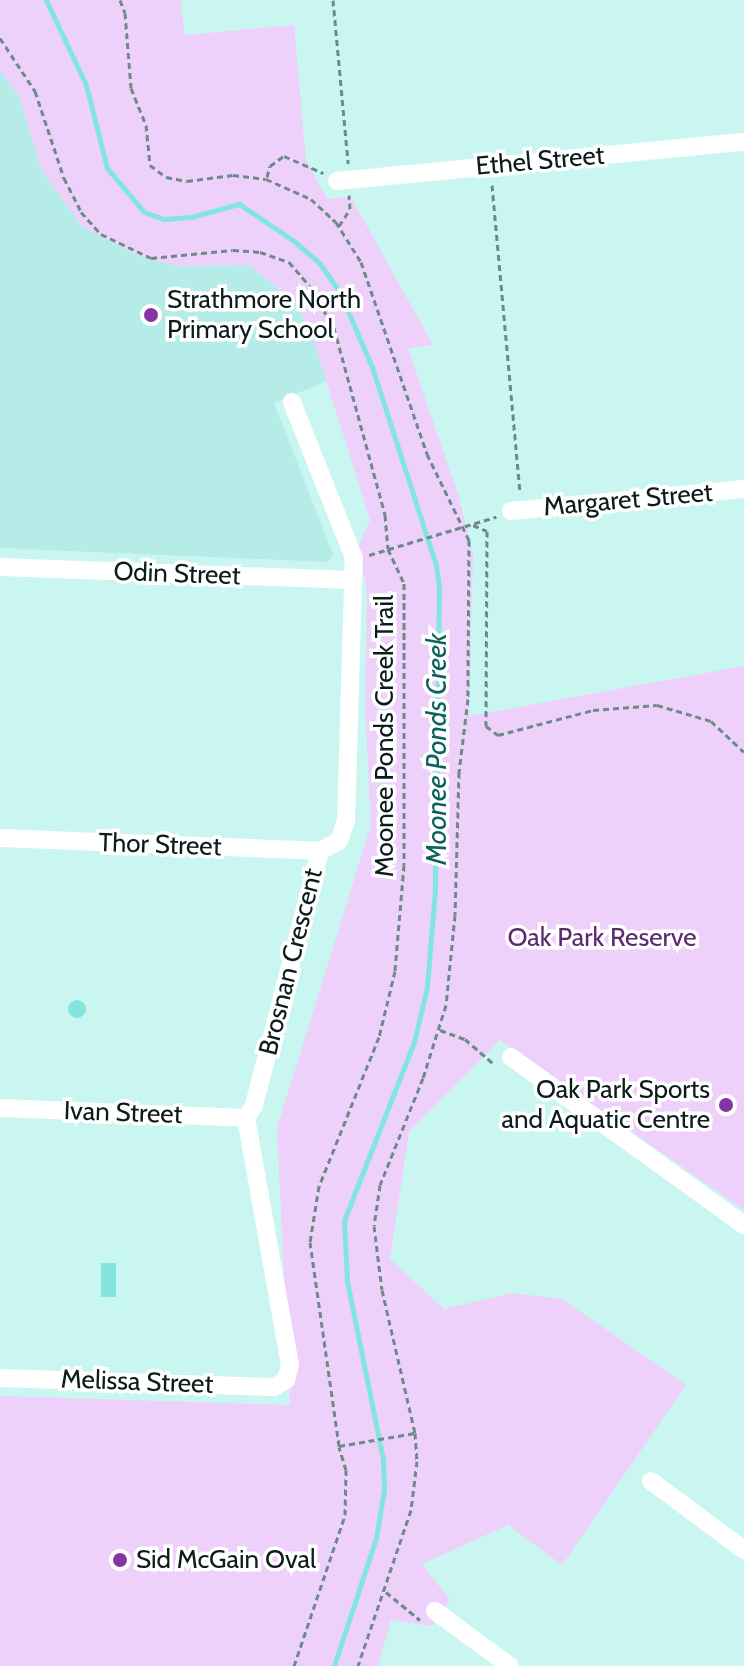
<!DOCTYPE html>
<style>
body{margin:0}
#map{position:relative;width:744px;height:1666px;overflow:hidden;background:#caf6f2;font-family:Cabin,sans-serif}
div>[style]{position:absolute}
.built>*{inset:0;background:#b6ece7}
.green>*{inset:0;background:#eed1fa}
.water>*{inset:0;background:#82e6de;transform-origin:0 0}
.round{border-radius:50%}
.stream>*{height:5px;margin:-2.5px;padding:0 2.5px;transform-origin:2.5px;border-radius:2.5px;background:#82e6de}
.path>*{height:3px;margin-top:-1.5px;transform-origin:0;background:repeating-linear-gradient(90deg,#6c8b88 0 6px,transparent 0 10px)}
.street>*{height:18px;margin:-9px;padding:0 9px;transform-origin:9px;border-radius:9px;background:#fff}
.dots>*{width:22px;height:22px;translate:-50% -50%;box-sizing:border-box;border:4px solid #fff;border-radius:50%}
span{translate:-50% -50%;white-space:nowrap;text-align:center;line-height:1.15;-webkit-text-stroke:7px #fff;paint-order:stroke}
.street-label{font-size:26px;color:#0b1c1b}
.poi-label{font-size:26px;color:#0b1c1b}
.left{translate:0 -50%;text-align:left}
.right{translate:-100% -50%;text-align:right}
.park-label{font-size:26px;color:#5c2a70}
.water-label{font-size:28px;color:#0b625d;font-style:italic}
</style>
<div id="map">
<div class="built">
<div style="clip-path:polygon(0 71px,19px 95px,42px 171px,179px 266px,249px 265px,293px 301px,310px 329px,327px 381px,274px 403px,333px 554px,328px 562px,0 548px)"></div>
</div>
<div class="green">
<div style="clip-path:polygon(0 0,180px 0,185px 35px,294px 25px,306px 160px,327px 199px,351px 197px,433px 345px,408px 348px,459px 497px,473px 554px,469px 716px,744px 666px,744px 1210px,500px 1040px,409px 1132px,390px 1259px,444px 1309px,512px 1293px,562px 1299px,686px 1385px,562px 1565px,508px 1525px,422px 1564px,450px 1600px,431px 1626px,391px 1620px,378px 1666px,0 1666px,0 1396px,290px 1405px,277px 1128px,371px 825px,365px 707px,367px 591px,358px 547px,370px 520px,310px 329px,293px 300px,249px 265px,179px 266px,143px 258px,82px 226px,42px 171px,19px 95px,0 71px)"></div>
</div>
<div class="water">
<div class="round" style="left:68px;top:1000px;width:18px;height:18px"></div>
<div style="left:101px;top:1263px;width:15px;height:34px"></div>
</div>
<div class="stream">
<div style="left:46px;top:0;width:94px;rotate:64.8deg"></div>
<div style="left:86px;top:85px;width:86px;rotate:75.8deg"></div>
<div style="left:107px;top:168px;width:57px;rotate:49.9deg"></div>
<div style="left:144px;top:212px;width:20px;rotate:20deg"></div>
<div style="left:163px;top:219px;width:28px;rotate:-4deg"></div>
<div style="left:191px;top:217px;width:50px;rotate:-15.2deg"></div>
<div style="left:239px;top:204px;width:66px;rotate:33.9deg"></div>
<div style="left:294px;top:241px;width:35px;rotate:41deg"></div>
<div style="left:320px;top:264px;width:35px;rotate:55deg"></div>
<div style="left:340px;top:293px;width:81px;rotate:66.6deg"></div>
<div style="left:372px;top:367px;width:208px;rotate:72.1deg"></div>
<div style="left:436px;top:565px;width:22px;rotate:82deg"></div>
<div style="left:439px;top:587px;width:302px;rotate:90.8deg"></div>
<div style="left:435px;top:889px;width:98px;rotate:94.7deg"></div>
<div style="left:427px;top:987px;width:57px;rotate:103.3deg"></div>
<div style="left:414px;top:1042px;width:192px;rotate:111.4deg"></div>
<div style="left:344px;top:1221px;width:60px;rotate:87.1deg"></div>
<div style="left:347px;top:1281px;width:183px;rotate:78.6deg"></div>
<div style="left:383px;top:1460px;width:30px;rotate:88deg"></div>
<div style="left:384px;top:1490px;width:49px;rotate:99.5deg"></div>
<div style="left:376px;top:1538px;width:135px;rotate:108.2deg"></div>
</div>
<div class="path">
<div style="left:120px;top:0;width:14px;rotate:69deg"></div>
<div style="left:125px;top:13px;width:75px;rotate:85.4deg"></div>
<div style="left:131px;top:88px;width:40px;rotate:68deg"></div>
<div style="left:146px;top:125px;width:40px;rotate:84.3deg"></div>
<div style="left:150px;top:165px;width:20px;rotate:37deg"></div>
<div style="left:166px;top:177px;width:21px;rotate:11deg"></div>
<div style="left:187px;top:181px;width:46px;rotate:-7.4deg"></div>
<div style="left:233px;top:175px;width:33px;rotate:7deg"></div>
<div style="left:266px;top:179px;width:49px;rotate:24deg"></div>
<div style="left:311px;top:199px;width:34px;rotate:43deg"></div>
<div style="left:336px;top:222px;width:47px;rotate:58deg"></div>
<div style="left:361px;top:262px;width:203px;rotate:71deg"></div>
<div style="left:427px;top:454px;width:96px;rotate:64deg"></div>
<div style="left:469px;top:540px;width:159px;rotate:90.4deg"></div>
<div style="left:468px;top:699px;width:74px;rotate:97deg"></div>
<div style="left:459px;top:772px;width:143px;rotate:91.6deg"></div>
<div style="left:455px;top:915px;width:90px;rotate:95.7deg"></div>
<div style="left:446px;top:1005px;width:77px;rotate:107.5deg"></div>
<div style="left:423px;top:1078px;width:115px;rotate:111.9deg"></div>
<div style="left:380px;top:1185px;width:41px;rotate:98.3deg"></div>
<div style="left:374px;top:1226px;width:64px;rotate:82.9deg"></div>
<div style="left:382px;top:1290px;width:147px;rotate:77deg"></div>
<div style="left:333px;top:0;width:164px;rotate:84.7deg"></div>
<div style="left:0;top:38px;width:64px;rotate:56.6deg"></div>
<div style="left:35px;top:91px;width:92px;rotate:71.6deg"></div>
<div style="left:64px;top:178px;width:38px;rotate:63deg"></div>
<div style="left:81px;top:212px;width:30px;rotate:48deg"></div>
<div style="left:101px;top:234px;width:55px;rotate:25.6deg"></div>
<div style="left:151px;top:258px;width:82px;rotate:-5.6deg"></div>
<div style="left:233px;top:250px;width:27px;rotate:4deg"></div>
<div style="left:260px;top:252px;width:31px;rotate:19deg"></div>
<div style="left:289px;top:262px;width:30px;rotate:49deg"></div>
<div style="left:309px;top:285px;width:50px;rotate:59.8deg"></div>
<div style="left:334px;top:328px;width:194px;rotate:74.7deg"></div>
<div style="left:385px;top:515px;width:34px;rotate:85deg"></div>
<div style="left:388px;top:549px;width:38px;rotate:65deg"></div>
<div style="left:404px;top:583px;width:282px;rotate:90deg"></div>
<div style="left:404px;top:865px;width:106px;rotate:94.9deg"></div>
<div style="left:395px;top:971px;width:68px;rotate:103.6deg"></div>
<div style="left:379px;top:1037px;width:161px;rotate:111.9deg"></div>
<div style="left:319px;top:1186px;width:57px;rotate:99.1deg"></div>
<div style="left:310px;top:1242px;width:206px;rotate:81.9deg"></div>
<div style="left:339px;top:1446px;width:77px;rotate:-9.7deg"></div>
<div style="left:415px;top:1433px;width:28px;rotate:86deg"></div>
<div style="left:417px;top:1461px;width:49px;rotate:97deg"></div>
<div style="left:411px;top:1510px;width:165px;rotate:108.8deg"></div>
<div style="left:267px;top:177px;width:11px;rotate:-75deg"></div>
<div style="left:270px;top:166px;width:17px;rotate:-36deg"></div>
<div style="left:284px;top:156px;width:43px;rotate:23.6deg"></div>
<div style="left:492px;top:185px;width:308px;rotate:84.8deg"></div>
<div style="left:339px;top:226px;width:20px;rotate:-57deg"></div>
<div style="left:350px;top:209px;width:14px;rotate:-94deg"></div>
<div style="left:473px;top:525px;width:15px;rotate:23deg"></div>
<div style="left:487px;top:531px;width:195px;rotate:90.3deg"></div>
<div style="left:486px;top:726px;width:15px;rotate:37deg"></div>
<div style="left:498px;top:735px;width:98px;rotate:-14.7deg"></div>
<div style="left:593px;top:710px;width:64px;rotate:-4.5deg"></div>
<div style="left:657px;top:705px;width:56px;rotate:16.5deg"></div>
<div style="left:711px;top:721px;width:45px;rotate:43.2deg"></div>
<div style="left:369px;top:555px;width:133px;rotate:-16.7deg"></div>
<div style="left:440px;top:1030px;width:27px;rotate:20deg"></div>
<div style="left:465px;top:1039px;width:38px;rotate:41deg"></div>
<div style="left:386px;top:1592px;width:44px;rotate:39.5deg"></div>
<div style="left:294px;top:1666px;width:159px;rotate:-71.3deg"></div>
<div style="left:345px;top:1515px;width:45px;rotate:-88.7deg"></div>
<div style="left:346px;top:1470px;width:24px;rotate:-107deg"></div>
</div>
<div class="street">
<div style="left:337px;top:181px;width:409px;rotate:-5.5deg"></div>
<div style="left:511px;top:511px;width:234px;rotate:-5.4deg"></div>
<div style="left:0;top:567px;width:353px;rotate:2.1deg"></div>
<div style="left:0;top:838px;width:320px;rotate:2.3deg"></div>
<div style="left:511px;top:1057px;width:287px;rotate:35.8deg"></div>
<div style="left:0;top:1108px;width:246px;rotate:2.3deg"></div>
<div style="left:0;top:1378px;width:274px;rotate:1.9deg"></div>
<div style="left:274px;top:1387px;width:14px;rotate:-30deg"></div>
<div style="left:286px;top:1380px;width:16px;rotate:-75deg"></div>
<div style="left:290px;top:1365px;width:251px;rotate:-100.1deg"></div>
<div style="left:246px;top:1118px;width:15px;rotate:-58deg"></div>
<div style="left:254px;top:1105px;width:262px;rotate:-75.4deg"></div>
<div style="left:320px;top:851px;width:21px;rotate:-28deg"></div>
<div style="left:339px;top:841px;width:21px;rotate:-71deg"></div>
<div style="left:346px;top:821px;width:263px;rotate:-88.3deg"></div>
<div style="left:354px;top:558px;width:168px;rotate:-111.7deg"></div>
<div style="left:651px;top:1481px;width:116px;rotate:36.6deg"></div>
<div style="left:435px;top:1611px;width:93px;rotate:36.3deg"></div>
</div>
<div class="dots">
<div style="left:151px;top:315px;background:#8534a3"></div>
<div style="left:726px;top:1105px;background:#8534a3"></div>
<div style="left:120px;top:1560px;background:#8534a3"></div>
</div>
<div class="street-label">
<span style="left:540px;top:161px;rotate:-5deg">Ethel Street</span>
<span style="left:628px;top:500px;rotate:-5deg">Margaret Street</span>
<span style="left:177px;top:574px;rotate:2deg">Odin Street</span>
<span style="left:385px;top:736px;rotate:-90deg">Moonee Ponds Creek Trail</span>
<span style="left:160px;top:845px;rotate:2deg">Thor Street</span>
<span style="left:291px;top:962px;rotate:-76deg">Brosnan Crescent</span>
<span style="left:123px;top:1113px;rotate:2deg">Ivan Street</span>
<span style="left:137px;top:1382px;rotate:2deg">Melissa Street</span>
</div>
<div class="poi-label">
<span class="left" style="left:167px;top:315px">Strathmore North<br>Primary School</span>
<span class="right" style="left:710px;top:1105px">Oak Park Sports<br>and Aquatic Centre</span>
<span class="left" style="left:136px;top:1560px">Sid McGain Oval</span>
</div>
<div class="park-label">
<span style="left:602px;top:938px">Oak Park Reserve</span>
</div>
<div class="water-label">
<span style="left:436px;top:749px;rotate:-90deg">Moonee Ponds Creek</span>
</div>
</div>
